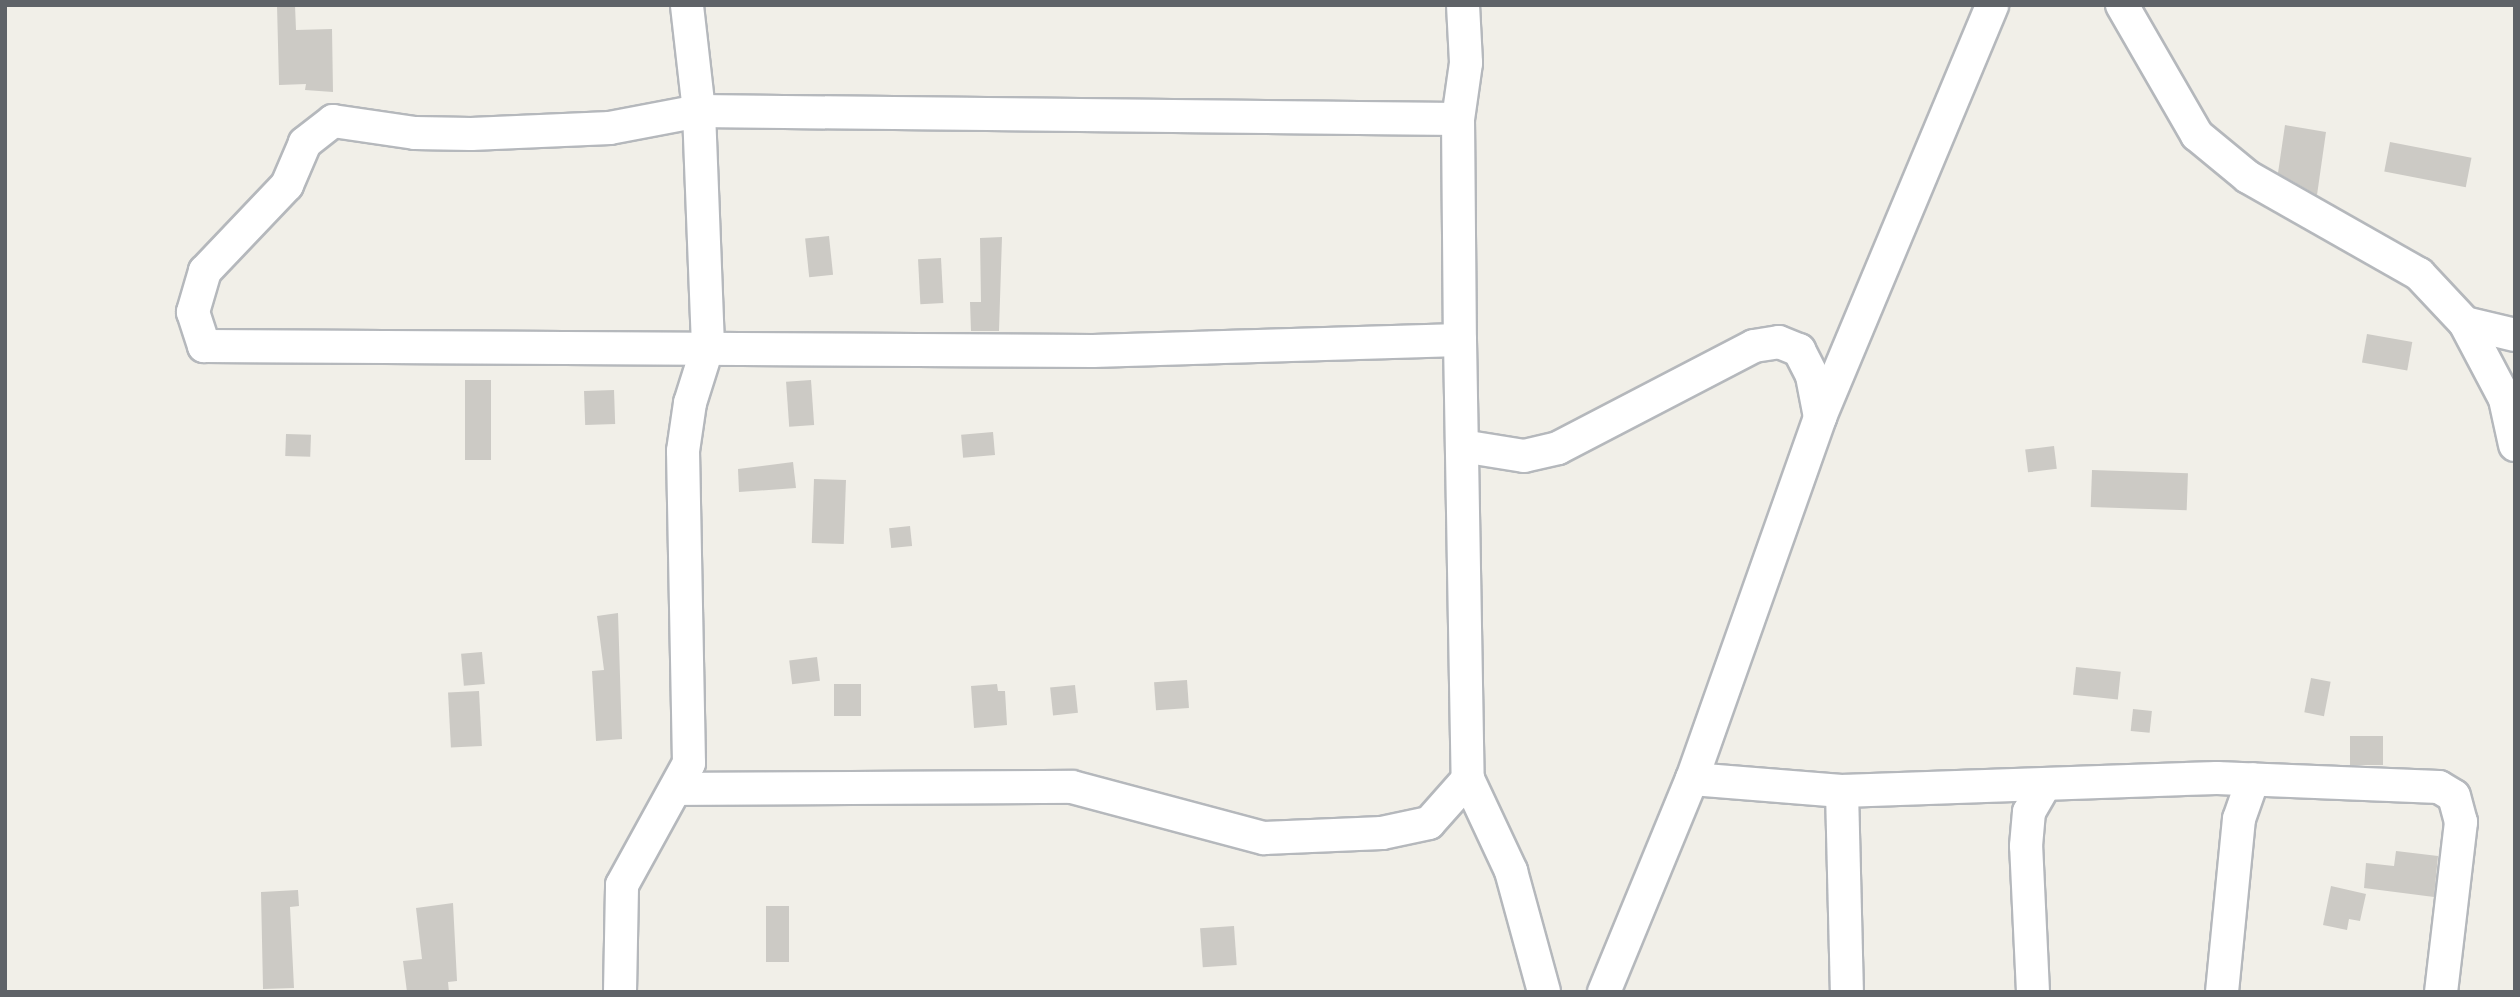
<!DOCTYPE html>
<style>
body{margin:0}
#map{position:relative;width:2520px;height:997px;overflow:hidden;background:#f1efe8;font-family:Raleway,sans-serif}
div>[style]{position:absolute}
.building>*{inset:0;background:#cccac5;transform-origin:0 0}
.roads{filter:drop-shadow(2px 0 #b5b8bc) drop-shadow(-2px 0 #b5b8bc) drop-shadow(0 2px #b5b8bc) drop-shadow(0 -2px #b5b8bc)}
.minor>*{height:32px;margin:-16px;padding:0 16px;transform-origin:16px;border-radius:16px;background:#fff}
span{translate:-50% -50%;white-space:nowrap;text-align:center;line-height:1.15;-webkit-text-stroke:5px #fff;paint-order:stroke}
.frame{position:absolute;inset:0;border:7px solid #5f6368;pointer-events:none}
</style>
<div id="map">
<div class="building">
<div style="clip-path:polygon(277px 5px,295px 5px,296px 30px,332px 29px,333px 92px,305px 90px,306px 84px,279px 85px)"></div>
<div style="clip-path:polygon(2285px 125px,2326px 132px,2317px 195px,2278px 173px)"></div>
<div style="left:2390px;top:142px;width:83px;height:30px;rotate:11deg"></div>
<div style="left:829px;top:236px;width:39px;height:24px;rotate:84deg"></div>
<div style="clip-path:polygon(1002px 237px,999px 331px,971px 331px,970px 302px,981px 302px,980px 238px)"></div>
<div style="left:941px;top:258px;width:45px;height:23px;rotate:87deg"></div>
<div style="left:2367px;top:334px;width:46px;height:29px;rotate:10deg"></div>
<div style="left:465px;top:380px;width:26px;height:80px"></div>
<div style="left:811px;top:380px;width:45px;height:25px;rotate:86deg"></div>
<div style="left:614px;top:390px;width:34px;height:30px;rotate:88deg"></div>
<div style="left:993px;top:432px;width:23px;height:32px;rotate:85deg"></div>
<div style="left:286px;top:434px;width:25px;height:22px;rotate:2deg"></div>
<div style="left:2054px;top:446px;width:23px;height:29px;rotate:83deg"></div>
<div style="clip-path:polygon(793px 462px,796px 488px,739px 492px,738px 469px)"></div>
<div style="left:2092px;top:470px;width:96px;height:37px;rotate:2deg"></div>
<div style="left:814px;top:479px;width:32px;height:64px;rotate:2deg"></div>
<div style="left:910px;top:526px;width:20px;height:21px;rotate:84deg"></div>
<div style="clip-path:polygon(618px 613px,622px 739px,596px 741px,592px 671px,604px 670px,597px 616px)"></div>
<div style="left:482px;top:652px;width:32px;height:21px;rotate:85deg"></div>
<div style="left:817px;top:657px;width:24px;height:28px;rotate:83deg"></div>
<div style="left:2076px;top:667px;width:45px;height:28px;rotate:6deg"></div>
<div style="left:2311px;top:678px;width:20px;height:35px;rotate:11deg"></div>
<div style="left:1187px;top:680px;width:28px;height:33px;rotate:86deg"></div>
<div style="left:861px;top:684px;width:32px;height:27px;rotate:90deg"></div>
<div style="clip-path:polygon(997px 684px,998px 691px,1005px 691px,1007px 725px,974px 728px,971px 686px)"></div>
<div style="left:1075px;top:685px;width:28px;height:25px;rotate:84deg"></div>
<div style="left:479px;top:691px;width:55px;height:31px;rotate:87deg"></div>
<div style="left:2133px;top:709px;width:19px;height:22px;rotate:6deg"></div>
<div style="left:2350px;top:736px;width:33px;height:29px"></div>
<div style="clip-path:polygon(2396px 851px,2438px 856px,2434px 897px,2364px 888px,2366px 863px,2394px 866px)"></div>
<div style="clip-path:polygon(2331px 886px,2366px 894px,2360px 921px,2349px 919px,2347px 930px,2323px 925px)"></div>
<div style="clip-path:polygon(298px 890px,299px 906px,290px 907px,294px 988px,263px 989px,261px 892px)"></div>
<div style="clip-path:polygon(453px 903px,457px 981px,448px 982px,449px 992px,407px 992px,403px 961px,422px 959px,416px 908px)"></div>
<div style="left:766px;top:906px;width:23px;height:56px"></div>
<div style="left:1234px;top:926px;width:39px;height:34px;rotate:86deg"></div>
</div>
<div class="roads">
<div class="minor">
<div style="left:1463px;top:5px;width:58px;rotate:87deg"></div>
<div style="left:1466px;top:63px;width:57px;rotate:98.1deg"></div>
<div style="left:1458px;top:119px;width:221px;rotate:89.5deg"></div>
<div style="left:1460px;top:340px;width:439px;rotate:89deg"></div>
<div style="left:1468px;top:779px;width:102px;rotate:64.9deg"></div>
<div style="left:1511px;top:871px;width:125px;rotate:74.7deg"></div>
<div style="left:2122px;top:5px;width:150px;rotate:60deg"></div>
<div style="left:2197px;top:135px;width:66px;rotate:39.5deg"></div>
<div style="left:2248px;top:177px;width:197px;rotate:29.6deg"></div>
<div style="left:2419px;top:274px;width:67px;rotate:46.8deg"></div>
<div style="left:2465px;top:323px;width:86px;rotate:62.2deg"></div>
<div style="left:2505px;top:399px;width:47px;rotate:77.7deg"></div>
<div style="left:1458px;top:119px;width:759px;rotate:-179.4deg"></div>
<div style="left:699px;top:111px;width:91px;rotate:169.2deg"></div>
<div style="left:610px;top:128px;width:139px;rotate:177.5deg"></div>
<div style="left:471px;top:134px;width:56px;rotate:-179deg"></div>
<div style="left:415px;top:133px;width:83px;rotate:-171.7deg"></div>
<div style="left:333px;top:121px;width:36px;rotate:142deg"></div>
<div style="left:305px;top:143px;width:46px;rotate:113.2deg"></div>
<div style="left:287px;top:185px;width:119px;rotate:133.6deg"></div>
<div style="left:205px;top:271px;width:43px;rotate:106.3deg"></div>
<div style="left:193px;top:312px;width:36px;rotate:72deg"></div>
<div style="left:204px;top:346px;width:889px;rotate:0.32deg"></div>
<div style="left:1093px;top:351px;width:367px;rotate:-1.7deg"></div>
<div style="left:2465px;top:323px;width:51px;rotate:13.5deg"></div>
<div style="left:1462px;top:446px;width:63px;rotate:9.2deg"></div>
<div style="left:1524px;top:456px;width:35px;rotate:-13deg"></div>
<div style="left:1558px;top:448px;width:221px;rotate:-27.5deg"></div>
<div style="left:1754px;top:346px;width:25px;rotate:-9deg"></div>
<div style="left:1779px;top:342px;width:22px;rotate:22deg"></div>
<div style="left:1799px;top:350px;width:29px;rotate:63deg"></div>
<div style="left:1812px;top:376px;width:42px;rotate:79deg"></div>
<div style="left:1692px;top:779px;width:150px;rotate:4.6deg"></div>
<div style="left:1842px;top:791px;width:375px;rotate:-2deg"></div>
<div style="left:2217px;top:778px;width:222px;rotate:2.3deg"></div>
<div style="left:2439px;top:787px;width:17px;rotate:31deg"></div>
<div style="left:2454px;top:796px;width:27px;rotate:75deg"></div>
<div style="left:2461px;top:822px;width:171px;rotate:96.7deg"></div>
<div style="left:678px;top:789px;width:394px;rotate:-0.3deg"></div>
<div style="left:1072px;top:787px;width:199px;rotate:14.9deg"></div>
<div style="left:1264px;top:838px;width:118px;rotate:-2.4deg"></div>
<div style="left:1382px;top:833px;width:48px;rotate:-12deg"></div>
<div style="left:1429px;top:823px;width:59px;rotate:-48.4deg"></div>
<div style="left:1842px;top:791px;width:201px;rotate:88.6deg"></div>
<div style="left:620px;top:992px;width:107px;rotate:-88.9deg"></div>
<div style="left:622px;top:885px;width:139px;rotate:-61.2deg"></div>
<div style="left:689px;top:763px;width:312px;rotate:-91.1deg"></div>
<div style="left:683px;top:451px;width:49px;rotate:-81.7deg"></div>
<div style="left:690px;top:403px;width:60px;rotate:-72.5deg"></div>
<div style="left:708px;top:346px;width:235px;rotate:-92.2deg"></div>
<div style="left:699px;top:111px;width:107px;rotate:-96.5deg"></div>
<div style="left:1604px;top:992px;width:230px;rotate:-67.6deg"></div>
<div style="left:1692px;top:779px;width:384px;rotate:-70.5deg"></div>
<div style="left:1820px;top:417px;width:446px;rotate:-67.3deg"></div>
<div style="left:2033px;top:992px;width:146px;rotate:-92.7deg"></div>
<div style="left:2026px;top:846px;width:34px;rotate:-85deg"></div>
<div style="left:2029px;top:812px;width:32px;rotate:-60deg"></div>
<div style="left:2222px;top:992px;width:174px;rotate:-84.4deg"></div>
<div style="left:2239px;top:819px;width:42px;rotate:-70.7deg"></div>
</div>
</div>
<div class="frame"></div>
</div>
